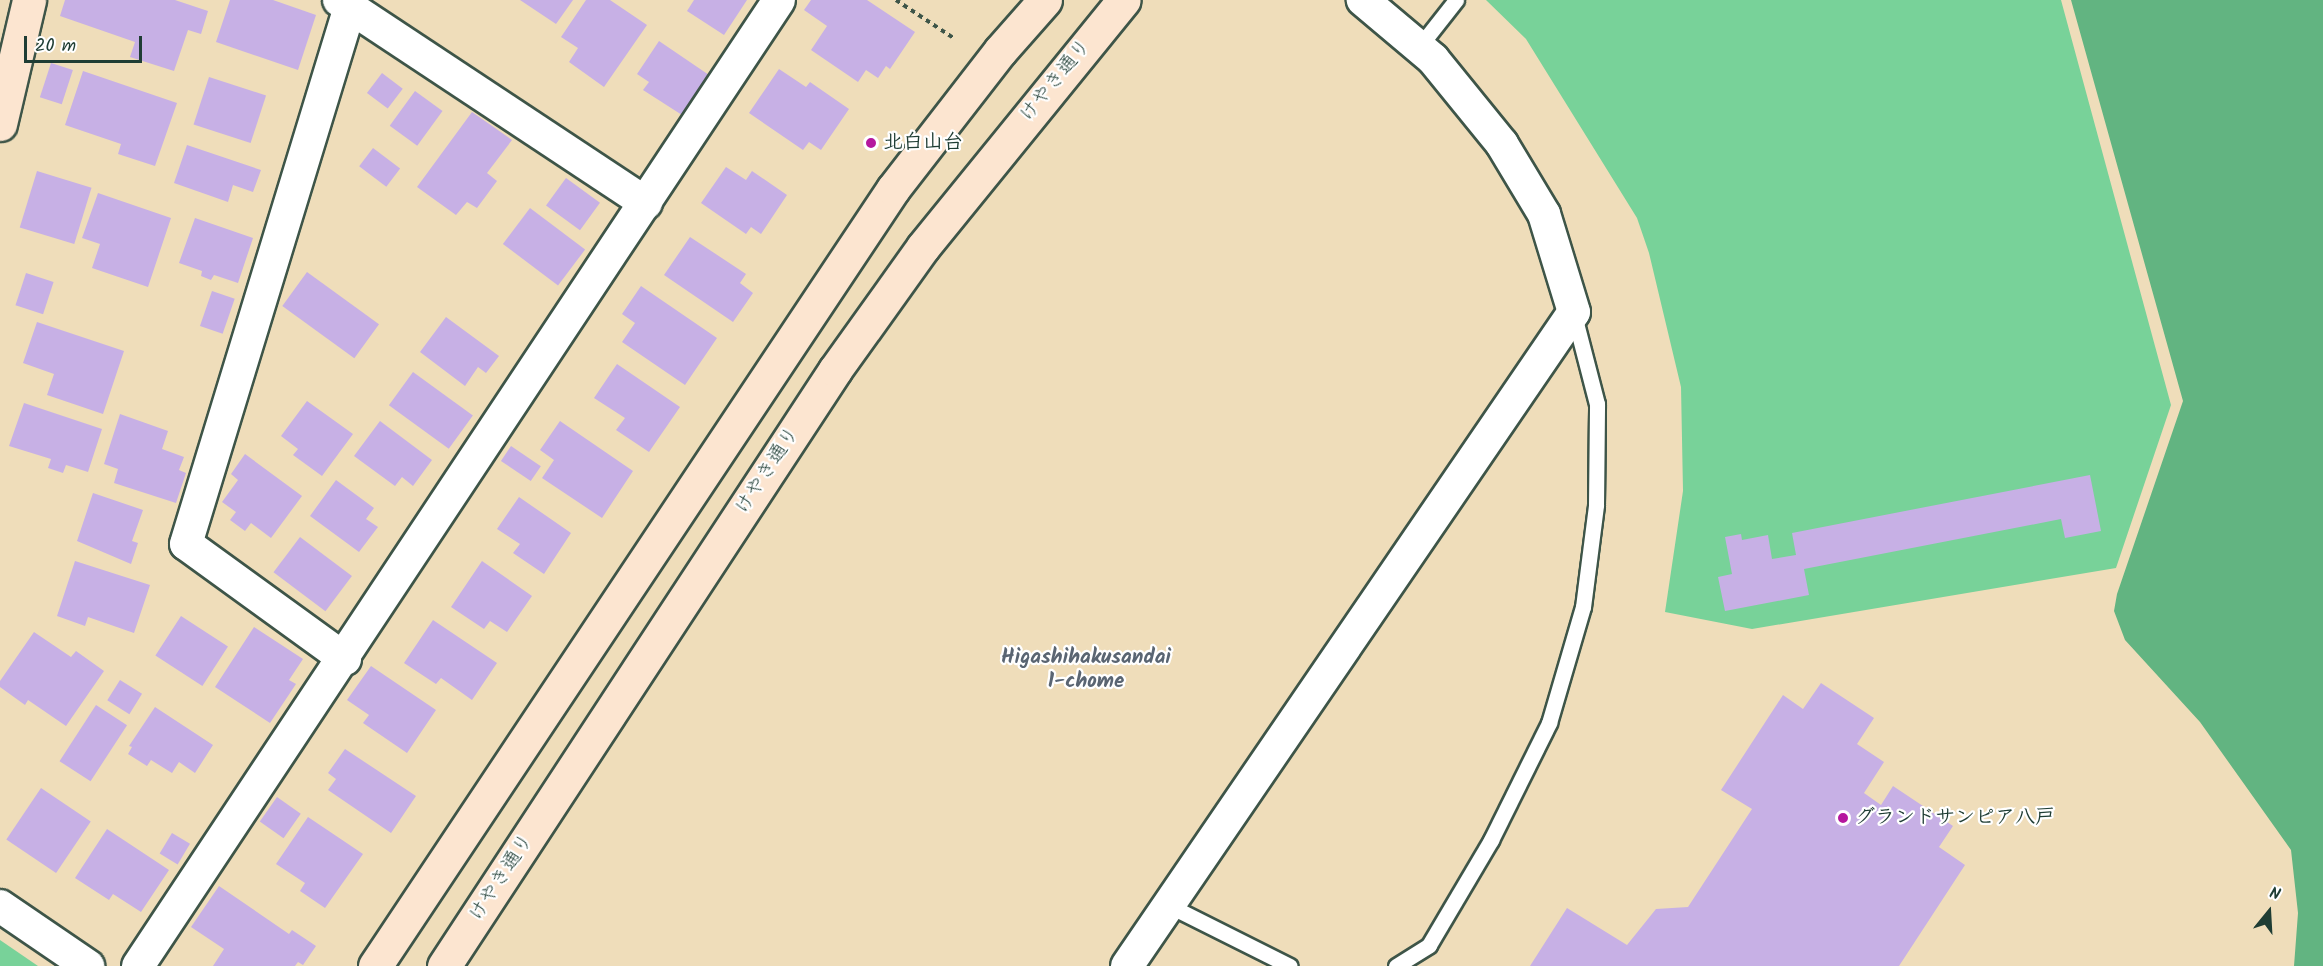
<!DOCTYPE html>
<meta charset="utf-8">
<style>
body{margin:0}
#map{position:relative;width:2323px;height:966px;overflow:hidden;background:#efddba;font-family:Kalam,"Klee One",sans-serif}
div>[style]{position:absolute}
.green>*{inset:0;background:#78d299}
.forest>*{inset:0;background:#62b481}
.building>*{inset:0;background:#c7b0e5;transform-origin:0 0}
.path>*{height:4px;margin-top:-2px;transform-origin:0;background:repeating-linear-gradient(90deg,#3e5548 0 4.5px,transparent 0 9px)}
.roads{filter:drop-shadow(2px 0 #3e5548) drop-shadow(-2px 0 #3e5548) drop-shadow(0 2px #3e5548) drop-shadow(0 -2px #3e5548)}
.lane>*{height:15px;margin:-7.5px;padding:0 7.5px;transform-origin:7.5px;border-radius:7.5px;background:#fff}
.street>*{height:32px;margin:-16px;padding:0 16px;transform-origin:16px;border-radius:16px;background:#fff}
.secondary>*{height:33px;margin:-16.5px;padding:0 16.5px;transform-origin:16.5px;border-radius:16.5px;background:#fce5d0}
.dots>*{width:16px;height:16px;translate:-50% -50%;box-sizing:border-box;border:3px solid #fff;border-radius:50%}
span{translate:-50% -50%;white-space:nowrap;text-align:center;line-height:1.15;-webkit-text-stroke:4.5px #fff;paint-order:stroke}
.street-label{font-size:20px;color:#1f3d34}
.poi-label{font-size:20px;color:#1f3d34;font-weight:700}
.left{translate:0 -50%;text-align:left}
.neighbourhood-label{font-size:21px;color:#5a6572;font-weight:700}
.north{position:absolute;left:2239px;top:882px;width:60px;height:60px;-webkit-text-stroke:4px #fff;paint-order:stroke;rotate:18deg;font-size:16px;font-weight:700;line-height:24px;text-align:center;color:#1f3d34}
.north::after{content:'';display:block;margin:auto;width:21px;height:27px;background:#1f3d34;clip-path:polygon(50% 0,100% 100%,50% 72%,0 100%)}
.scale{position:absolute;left:24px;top:36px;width:118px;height:27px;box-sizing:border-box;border:3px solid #1f3d34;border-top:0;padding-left:8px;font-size:18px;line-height:21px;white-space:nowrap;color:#1f3d34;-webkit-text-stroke:4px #fff;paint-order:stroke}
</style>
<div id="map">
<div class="green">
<div style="clip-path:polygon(1486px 0,2061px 0,2171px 405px,2116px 568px,1752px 629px,1665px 612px,1683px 491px,1681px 387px,1649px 253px,1637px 218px,1526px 39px)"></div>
<div style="clip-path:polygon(0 940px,38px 966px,0 966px)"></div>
</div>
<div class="forest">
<div style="clip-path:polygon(2071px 0,2323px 0,2323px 966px,2294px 966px,2298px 913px,2291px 850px,2200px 722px,2125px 640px,2114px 611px,2117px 594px,2183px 401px)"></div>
</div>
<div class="building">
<div style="clip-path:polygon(65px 0,175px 0,208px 11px,201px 34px,188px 30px,174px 71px,130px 57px,135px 42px,60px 16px)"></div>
<div style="clip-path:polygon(230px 0,273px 0,316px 15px,298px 70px,216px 42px)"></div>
<div style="clip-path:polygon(520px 0,573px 0,556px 24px)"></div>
<div style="clip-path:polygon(586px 0,610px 0,647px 25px,604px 87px,569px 62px,578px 48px,561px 37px)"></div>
<div style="clip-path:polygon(694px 0,747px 0,724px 35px,687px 11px)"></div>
<div style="clip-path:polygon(811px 0,867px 0,915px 32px,890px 69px,886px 66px,878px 78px,866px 70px,858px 82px,811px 50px,827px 26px,804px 10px)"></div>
<div style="clip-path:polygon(659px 41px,709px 75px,682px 115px,643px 90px,649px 82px,637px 74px)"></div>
<div style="left:51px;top:63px;width:23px;height:36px;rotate:18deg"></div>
<div style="clip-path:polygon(779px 69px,806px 87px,810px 82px,849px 109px,821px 150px,809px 142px,803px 150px,749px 113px)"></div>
<div style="clip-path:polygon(83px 71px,177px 103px,155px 166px,118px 154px,121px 144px,65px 125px)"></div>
<div style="left:382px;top:73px;width:26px;height:25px;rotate:37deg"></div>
<div style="left:209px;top:77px;width:60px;height:50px;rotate:18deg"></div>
<div style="left:415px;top:91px;width:34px;height:43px;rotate:36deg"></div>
<div style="clip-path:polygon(472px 112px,512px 140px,487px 173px,497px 181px,477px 208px,467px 202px,456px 215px,417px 187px)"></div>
<div style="clip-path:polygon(187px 145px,261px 170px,253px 192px,233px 185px,228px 202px,174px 183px)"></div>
<div style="left:373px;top:148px;width:34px;height:23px;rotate:37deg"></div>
<div style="clip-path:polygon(726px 167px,746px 180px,752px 171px,787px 195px,761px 234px,751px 227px,746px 234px,701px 203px)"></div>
<div style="left:37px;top:171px;width:57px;height:59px;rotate:17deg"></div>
<div style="left:566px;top:178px;width:42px;height:34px;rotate:36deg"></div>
<div style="clip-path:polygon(98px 193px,171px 218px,148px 287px,92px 268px,100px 244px,82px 238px)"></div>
<div style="left:530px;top:208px;width:69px;height:45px;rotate:37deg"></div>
<div style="clip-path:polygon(195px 218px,253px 238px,238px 283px,214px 275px,211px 280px,201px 276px,202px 271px,179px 263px)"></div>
<div style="clip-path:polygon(690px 237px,746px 274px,740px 283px,753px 293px,733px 322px,664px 275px)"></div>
<div style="left:307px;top:272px;width:89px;height:42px;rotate:36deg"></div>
<div style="left:26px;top:273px;width:29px;height:34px;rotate:18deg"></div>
<div style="clip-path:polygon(641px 286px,717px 338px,685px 385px,622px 342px,635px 323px,622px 314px)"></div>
<div style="left:212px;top:291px;width:24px;height:37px;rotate:19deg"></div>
<div style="clip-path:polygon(446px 317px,499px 356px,486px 373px,478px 367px,465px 386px,420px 352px)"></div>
<div style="clip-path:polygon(37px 322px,124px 351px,103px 414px,47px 395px,54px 374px,23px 363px)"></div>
<div style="clip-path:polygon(617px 364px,680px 407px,649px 452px,616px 430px,625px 418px,594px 398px)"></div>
<div style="left:413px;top:372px;width:74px;height:41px;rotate:36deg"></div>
<div style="clip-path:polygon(307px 401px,353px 434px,322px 476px,293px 455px,298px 449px,281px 436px)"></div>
<div style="clip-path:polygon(24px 403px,102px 429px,88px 472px,66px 465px,63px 473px,48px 468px,51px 459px,9px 446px)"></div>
<div style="clip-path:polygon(120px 414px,168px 431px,162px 449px,184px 457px,179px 470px,186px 473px,176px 503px,114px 483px,118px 469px,104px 464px)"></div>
<div style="clip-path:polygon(380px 421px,432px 460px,413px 486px,402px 477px,395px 486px,354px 456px)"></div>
<div style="clip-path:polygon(560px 421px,633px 471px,602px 518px,542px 478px,554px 460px,540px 450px)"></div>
<div style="left:511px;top:446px;width:36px;height:18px;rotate:34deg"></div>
<div style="clip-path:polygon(245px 454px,302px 496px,271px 538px,251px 523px,245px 531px,230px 520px,236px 512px,222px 502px,238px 480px,231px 474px)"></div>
<div style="clip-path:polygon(2090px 475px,2101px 531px,2065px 538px,2061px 519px,1804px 569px,1809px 595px,1725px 611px,1718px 577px,1732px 574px,1725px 537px,1741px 534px,1742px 540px,1768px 535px,1772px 559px,1796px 555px,1792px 533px)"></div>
<div style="clip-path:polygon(336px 480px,374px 508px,366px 519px,378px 527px,359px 552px,310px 516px)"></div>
<div style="clip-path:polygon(93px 493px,143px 510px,132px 541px,138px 543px,131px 564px,77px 541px)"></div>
<div style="clip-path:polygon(519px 497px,571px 533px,544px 574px,513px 553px,520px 544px,497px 529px)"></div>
<div style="left:300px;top:537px;width:65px;height:44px;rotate:37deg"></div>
<div style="clip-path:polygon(75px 561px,150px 585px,134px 633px,88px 617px,85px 626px,57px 616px)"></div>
<div style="clip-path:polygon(482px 561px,532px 596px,507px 632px,490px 621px,484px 629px,451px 607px)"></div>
<div style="left:181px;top:616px;width:56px;height:47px;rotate:33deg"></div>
<div style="clip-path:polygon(433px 620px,497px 663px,472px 700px,441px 678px,436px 684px,404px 663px)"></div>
<div style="clip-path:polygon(254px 627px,303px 659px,289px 680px,296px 684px,270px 723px,215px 687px)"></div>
<div style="clip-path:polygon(34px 632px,71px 657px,76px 651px,104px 671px,66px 726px,28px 700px,25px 705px,0 687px,0 681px)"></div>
<div style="clip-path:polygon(371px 666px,436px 710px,407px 753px,363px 723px,369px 715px,347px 700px)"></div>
<div style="left:120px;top:680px;width:26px;height:24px;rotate:32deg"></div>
<div style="clip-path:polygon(1821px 683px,1874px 718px,1857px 744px,1884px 762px,1864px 793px,1881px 805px,1893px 786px,1953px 826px,1939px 847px,1965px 865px,1899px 966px,1530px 966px,1567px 908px,1627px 945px,1656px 909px,1688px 907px,1752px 809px,1721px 790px,1783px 695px,1803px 709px)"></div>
<div style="left:96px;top:705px;width:37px;height:67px;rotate:33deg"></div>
<div style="clip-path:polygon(155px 707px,213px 745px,195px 773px,179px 762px,172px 773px,151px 760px,147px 766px,128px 754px,132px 747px,129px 746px)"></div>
<div style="clip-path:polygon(345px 749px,416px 796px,391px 833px,328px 790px,336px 779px,328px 773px)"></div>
<div style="left:41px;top:788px;width:60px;height:62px;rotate:34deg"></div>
<div style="left:277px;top:797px;width:29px;height:30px;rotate:35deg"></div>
<div style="clip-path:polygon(308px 817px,363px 854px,325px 908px,300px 891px,305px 883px,276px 864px)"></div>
<div style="clip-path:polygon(107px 829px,169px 870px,141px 912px,113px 894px,109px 900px,75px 878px)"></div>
<div style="left:172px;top:833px;width:21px;height:24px;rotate:31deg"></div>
<div style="clip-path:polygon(219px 886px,289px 934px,292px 930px,316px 946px,303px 965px,298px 962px,295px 966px,213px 966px,224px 949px,191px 927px)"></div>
</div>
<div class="path">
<div style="left:896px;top:0;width:71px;rotate:33.5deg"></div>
</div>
<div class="roads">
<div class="lane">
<div style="left:1419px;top:47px;width:60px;rotate:-51.8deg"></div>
<div style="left:1168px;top:905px;width:136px;rotate:26.6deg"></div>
<div style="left:1396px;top:966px;width:39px;rotate:-32deg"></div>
<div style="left:1429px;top:945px;width:122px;rotate:-59.4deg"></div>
<div style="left:1491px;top:840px;width:131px;rotate:-63.6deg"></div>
<div style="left:1549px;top:723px;width:121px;rotate:-73.7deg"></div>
<div style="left:1583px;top:607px;width:103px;rotate:-82.7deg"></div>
<div style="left:1596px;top:505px;width:101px;rotate:-89.4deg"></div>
<div style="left:1597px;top:404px;width:92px;rotate:-104.5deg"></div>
</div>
<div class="street">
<div style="left:339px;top:0;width:368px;rotate:33.5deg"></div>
<div style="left:345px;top:659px;width:196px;rotate:-144.1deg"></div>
<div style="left:186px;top:544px;width:561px;rotate:-73.02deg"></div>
<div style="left:0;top:906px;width:107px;rotate:34.3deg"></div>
<div style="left:138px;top:966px;width:1159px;rotate:-56.43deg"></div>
<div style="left:1127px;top:966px;width:792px;rotate:-55.65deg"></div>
<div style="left:1574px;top:312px;width:102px;rotate:-107deg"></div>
<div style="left:1544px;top:214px;width:82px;rotate:-121deg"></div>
<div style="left:1502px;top:144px;width:109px;rotate:-129.1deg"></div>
<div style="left:1433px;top:59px;width:92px;rotate:-139.9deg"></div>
</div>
<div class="secondary">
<div style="left:0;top:124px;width:127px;rotate:-76.8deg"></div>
<div style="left:375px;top:966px;width:934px;rotate:-56.31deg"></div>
<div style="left:893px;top:189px;width:175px;rotate:-52.2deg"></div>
<div style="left:1000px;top:51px;width:68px;rotate:-48.6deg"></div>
<div style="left:444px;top:966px;width:713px;rotate:-56.73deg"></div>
<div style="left:835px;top:370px;width:151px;rotate:-54.4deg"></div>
<div style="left:923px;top:247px;width:318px;rotate:-50.9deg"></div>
</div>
</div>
<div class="dots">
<div style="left:871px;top:143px;background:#b5179e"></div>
<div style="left:1843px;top:818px;background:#b5179e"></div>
</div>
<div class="street-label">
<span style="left:1056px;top:81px;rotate:-51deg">けやき通り</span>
<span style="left:768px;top:471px;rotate:-57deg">けやき通り</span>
<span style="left:502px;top:878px;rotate:-57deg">けやき通り</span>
</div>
<div class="poi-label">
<span class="left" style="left:883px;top:143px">北白山台</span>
<span class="left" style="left:1855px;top:818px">グランドサンピア八戸</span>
</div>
<div class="neighbourhood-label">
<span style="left:1086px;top:670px">Higashihakusandai<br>1-chome</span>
</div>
<div class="north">N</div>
<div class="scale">20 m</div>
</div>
